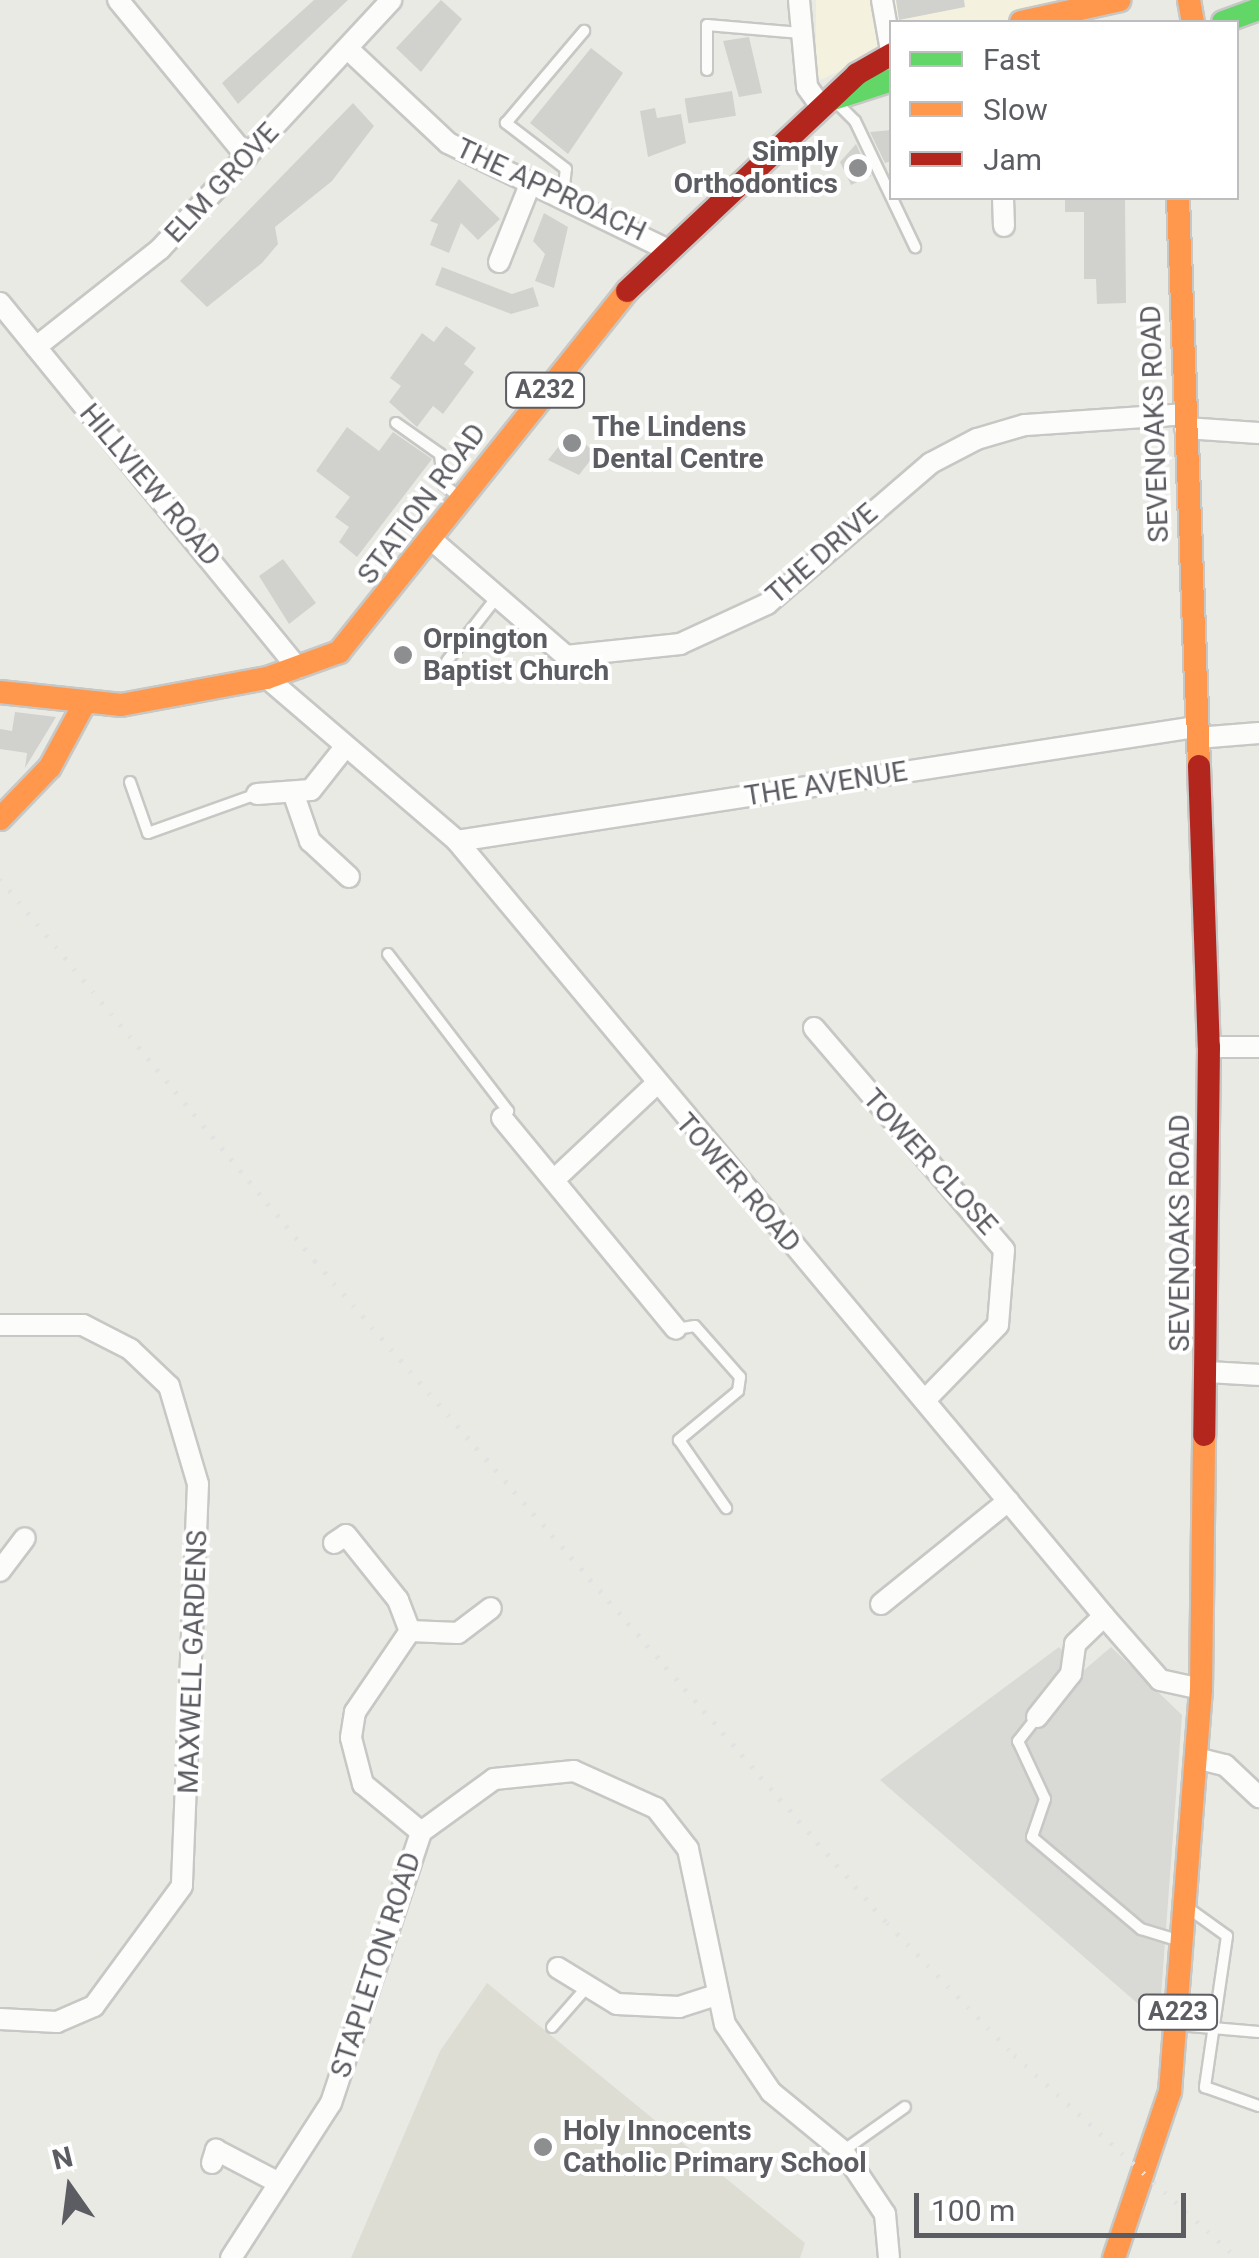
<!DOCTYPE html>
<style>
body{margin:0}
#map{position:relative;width:1259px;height:2258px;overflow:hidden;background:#eaeae5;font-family:Roboto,sans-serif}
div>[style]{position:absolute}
.commercial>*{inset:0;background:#f4f2de}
.industrial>*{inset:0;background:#d9d9d5}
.education>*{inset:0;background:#deddd4}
.building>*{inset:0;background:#d1d1ce;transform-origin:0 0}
.roads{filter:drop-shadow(2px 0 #c7c7c5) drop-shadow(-2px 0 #c7c7c5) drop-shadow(0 2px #c7c7c5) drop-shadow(0 -2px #c7c7c5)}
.lane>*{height:10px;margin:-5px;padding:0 5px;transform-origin:5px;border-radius:5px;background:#fcfcfb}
.street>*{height:20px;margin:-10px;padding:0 10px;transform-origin:10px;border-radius:10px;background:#fcfcfb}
.fast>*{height:22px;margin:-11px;padding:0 11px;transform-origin:11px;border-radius:11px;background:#63d668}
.slow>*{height:22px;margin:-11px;padding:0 11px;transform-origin:11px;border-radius:11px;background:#ff974d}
.jam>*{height:22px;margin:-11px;padding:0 11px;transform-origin:11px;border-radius:11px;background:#b3261e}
.rail>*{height:5px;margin-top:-2.5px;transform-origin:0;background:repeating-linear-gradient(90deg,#e2e2e2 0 2.5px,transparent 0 14.5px)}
.dots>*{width:28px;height:28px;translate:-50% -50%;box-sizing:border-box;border:5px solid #fff;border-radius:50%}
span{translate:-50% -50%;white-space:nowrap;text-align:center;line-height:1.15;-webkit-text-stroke:8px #fff;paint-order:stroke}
.shield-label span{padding:2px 8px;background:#fff;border:2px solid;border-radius:8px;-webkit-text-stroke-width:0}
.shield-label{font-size:25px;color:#5b5d62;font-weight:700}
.poi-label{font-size:28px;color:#5b5d62;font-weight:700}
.right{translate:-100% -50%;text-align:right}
.left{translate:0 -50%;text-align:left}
.street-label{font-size:28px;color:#5b5d62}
.legend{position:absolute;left:889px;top:20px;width:350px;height:180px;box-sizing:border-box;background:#fff;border:2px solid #bdbec0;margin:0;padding:12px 18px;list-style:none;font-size:30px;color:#5b5d62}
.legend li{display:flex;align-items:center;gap:20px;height:50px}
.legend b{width:50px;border:2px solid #bdbec0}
.north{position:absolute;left:20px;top:2138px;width:100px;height:100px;-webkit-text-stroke:8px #fff;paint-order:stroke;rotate:346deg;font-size:28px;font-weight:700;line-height:40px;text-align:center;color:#5b5d62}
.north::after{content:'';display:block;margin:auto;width:35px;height:45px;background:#5b5d62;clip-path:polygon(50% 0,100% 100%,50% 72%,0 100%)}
.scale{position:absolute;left:914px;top:2193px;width:272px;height:45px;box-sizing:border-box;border:5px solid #5b5d62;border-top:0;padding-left:12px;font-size:30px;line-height:35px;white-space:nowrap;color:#5b5d62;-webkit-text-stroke:8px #fff;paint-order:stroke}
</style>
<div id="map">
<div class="commercial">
<div style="clip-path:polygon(816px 0,1113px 0,1002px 22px,892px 22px,891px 47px,816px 82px)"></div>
</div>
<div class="industrial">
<div style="clip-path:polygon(1059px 1647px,1083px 1671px,1111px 1647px,1182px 1715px,1159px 2022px,880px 1780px)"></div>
</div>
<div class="education">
<div style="clip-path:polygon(487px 1983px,805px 2243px,800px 2258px,351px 2258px,440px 2051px)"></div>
</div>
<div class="building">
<div style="clip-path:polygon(314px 0,348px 0,238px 104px,222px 83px)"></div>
<div style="clip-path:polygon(441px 0,462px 19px,421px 72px,396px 48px)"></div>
<div style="clip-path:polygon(896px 0,964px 0,965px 7px,899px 20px)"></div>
<div style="clip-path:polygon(749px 37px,762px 93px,739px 97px,723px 41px)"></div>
<div style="clip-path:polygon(591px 48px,623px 73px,568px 154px,530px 123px)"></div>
<div style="left:732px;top:91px;width:25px;height:48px;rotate:81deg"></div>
<div style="clip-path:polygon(353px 103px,374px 126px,332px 181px,275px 227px,278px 244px,262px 263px,207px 307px,180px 281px)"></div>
<div style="clip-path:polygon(655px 108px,657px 118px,681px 114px,686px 143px,648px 157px,640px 111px)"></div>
<div style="clip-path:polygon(892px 130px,892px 161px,885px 163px,870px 132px)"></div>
<div style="clip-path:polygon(856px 144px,871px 176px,851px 185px,840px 162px)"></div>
<div style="clip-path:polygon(459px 179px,500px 219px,478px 240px,461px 223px,449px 253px,430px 245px,438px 224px,430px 221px)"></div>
<div style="clip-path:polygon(1065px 198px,1125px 198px,1126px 303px,1097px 304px,1096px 279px,1084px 279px,1084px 212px,1065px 212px)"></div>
<div style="clip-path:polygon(544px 213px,568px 227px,554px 288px,535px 281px,545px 254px,533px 241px)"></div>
<div style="clip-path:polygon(442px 267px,512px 294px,533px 287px,539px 306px,511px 314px,435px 285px)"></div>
<div style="clip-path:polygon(446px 326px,476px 348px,464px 364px,474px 372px,443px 414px,433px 406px,417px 427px,389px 402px,401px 386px,390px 378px,422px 333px,434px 342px)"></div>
<div style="clip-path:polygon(347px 427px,379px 451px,393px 432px,432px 459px,357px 557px,339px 542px,349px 527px,335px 517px,350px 497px,316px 471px)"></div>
<div style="clip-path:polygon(570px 432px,596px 453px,579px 475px,548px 460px)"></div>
<div style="clip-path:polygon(283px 559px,316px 603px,289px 624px,259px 576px)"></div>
<div style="clip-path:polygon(15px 712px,56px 717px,25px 768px,27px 753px,0 749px,0 729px,12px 731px)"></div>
</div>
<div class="roads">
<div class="lane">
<div style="left:707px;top:70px;width:45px;rotate:-90deg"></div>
<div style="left:707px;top:25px;width:94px;rotate:4.9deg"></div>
<div style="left:837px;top:103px;width:25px;rotate:45deg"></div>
<div style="left:855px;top:121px;width:140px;rotate:64.5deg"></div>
<div style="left:563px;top:196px;width:27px;rotate:-84deg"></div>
<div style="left:566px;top:169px;width:76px;rotate:-142.5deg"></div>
<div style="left:506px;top:123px;width:121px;rotate:-49.7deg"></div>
<div style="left:396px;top:423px;width:54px;rotate:35.2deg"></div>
<div style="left:440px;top:454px;width:30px;rotate:84deg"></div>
<div style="left:443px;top:484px;width:19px;rotate:39deg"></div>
<div style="left:447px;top:661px;width:81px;rotate:-52deg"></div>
<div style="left:130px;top:782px;width:54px;rotate:70.6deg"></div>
<div style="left:148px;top:833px;width:116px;rotate:-19.7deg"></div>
<div style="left:388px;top:954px;width:198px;rotate:52.6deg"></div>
<div style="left:508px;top:1111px;width:8px;rotate:130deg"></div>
<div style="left:676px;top:1329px;width:19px;rotate:-9deg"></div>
<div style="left:695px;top:1326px;width:68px;rotate:48.6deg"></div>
<div style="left:740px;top:1377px;width:14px;rotate:98deg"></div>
<div style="left:738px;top:1391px;width:77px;rotate:140.3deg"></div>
<div style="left:679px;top:1440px;width:83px;rotate:55.3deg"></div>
<div style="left:1037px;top:1717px;width:31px;rotate:128deg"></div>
<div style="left:1018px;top:1741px;width:64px;rotate:65deg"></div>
<div style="left:1045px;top:1799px;width:40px;rotate:108.9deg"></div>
<div style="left:1032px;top:1837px;width:143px;rotate:40.2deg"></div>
<div style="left:1141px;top:1929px;width:39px;rotate:17deg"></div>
<div style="left:1188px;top:1908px;width:48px;rotate:35.7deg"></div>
<div style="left:1227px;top:1936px;width:153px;rotate:98.3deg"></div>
<div style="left:1205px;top:2087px;width:57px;rotate:19.4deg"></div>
<div style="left:1178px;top:2025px;width:81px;rotate:4.9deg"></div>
<div style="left:552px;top:2027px;width:53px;rotate:-48.8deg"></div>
<div style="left:843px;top:2151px;width:76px;rotate:-35.4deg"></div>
</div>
<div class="street">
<div style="left:118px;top:0;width:203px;rotate:50.6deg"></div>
<div style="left:799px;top:0;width:87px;rotate:84.7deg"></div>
<div style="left:807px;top:87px;width:26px;rotate:54deg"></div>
<div style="left:882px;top:0;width:57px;rotate:79.9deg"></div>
<div style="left:348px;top:49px;width:137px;rotate:43.2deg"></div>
<div style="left:448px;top:143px;width:242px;rotate:25.9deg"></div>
<div style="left:1003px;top:198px;width:28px;rotate:88deg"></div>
<div style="left:499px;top:262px;width:86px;rotate:-68.2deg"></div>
<div style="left:0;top:303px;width:471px;rotate:50.8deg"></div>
<div style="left:36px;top:347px;width:158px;rotate:-38.3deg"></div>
<div style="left:160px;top:249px;width:340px;rotate:-47.1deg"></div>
<div style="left:1185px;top:428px;width:74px;rotate:3.9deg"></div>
<div style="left:432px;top:540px;width:177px;rotate:40.9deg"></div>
<div style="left:566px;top:656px;width:115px;rotate:-6deg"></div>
<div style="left:680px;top:644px;width:96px;rotate:-24.7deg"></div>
<div style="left:767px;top:604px;width:216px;rotate:-40.7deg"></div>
<div style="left:931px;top:463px;width:52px;rotate:-27.6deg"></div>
<div style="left:977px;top:439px;width:50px;rotate:-16.3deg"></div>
<div style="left:1025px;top:425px;width:160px;rotate:-3.9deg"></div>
<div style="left:267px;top:678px;width:250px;rotate:40.6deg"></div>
<div style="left:457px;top:841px;width:1010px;rotate:50.14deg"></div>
<div style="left:1104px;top:1616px;width:85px;rotate:48.8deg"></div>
<div style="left:1160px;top:1680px;width:42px;rotate:12.4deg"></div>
<div style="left:1197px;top:738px;width:62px;rotate:-4.6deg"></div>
<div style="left:257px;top:794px;width:54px;rotate:-4.2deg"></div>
<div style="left:311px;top:790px;width:55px;rotate:-51.7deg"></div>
<div style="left:295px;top:798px;width:46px;rotate:70.8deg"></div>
<div style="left:310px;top:841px;width:53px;rotate:42.7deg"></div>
<div style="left:457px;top:841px;width:748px;rotate:-8.77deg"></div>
<div style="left:814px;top:1028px;width:292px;rotate:49.4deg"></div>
<div style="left:1004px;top:1250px;width:75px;rotate:94.6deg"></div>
<div style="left:998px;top:1325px;width:105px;rotate:134.2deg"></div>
<div style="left:1209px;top:1047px;width:50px"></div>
<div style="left:502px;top:1118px;width:273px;rotate:50.5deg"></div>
<div style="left:556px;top:1178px;width:136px;rotate:-43.2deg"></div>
<div style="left:0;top:1325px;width:83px"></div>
<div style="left:83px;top:1325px;width:53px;rotate:27.1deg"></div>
<div style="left:130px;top:1349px;width:54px;rotate:43.5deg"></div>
<div style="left:169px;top:1386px;width:102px;rotate:73.5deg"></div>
<div style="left:198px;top:1484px;width:402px;rotate:92.3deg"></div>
<div style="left:182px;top:1886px;width:149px;rotate:126.3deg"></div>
<div style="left:94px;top:2006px;width:40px;rotate:156.6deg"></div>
<div style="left:57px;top:2022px;width:57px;rotate:-177deg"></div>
<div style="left:1209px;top:1372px;width:50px;rotate:3.4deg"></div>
<div style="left:334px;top:1543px;width:14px;rotate:-34deg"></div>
<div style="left:346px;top:1535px;width:83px;rotate:51.3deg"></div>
<div style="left:398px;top:1600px;width:33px;rotate:69deg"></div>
<div style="left:410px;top:1631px;width:98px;rotate:124.2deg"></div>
<div style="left:355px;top:1712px;width:26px;rotate:99deg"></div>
<div style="left:351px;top:1738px;width:48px;rotate:75.4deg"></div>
<div style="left:363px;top:1784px;width:75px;rotate:39.6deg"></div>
<div style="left:0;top:1571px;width:41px;rotate:-52.9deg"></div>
<div style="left:881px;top:1604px;width:164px;rotate:-39deg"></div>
<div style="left:410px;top:1631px;width:48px;rotate:2.4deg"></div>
<div style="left:458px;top:1633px;width:41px;rotate:-37.1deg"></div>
<div style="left:1037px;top:1717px;width:55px;rotate:-51.7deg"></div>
<div style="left:1071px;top:1674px;width:30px;rotate:-82deg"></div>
<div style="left:1075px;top:1644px;width:40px;rotate:-44deg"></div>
<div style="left:1196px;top:1758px;width:30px;rotate:14deg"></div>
<div style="left:1225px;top:1765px;width:47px;rotate:43.3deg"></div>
<div style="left:558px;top:1968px;width:69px;rotate:31.4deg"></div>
<div style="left:617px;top:2004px;width:62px;rotate:2.8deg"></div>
<div style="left:679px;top:2007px;width:40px;rotate:-18deg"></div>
<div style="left:212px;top:2163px;width:14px;rotate:-73deg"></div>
<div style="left:216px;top:2150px;width:71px;rotate:27.6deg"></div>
<div style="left:231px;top:2258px;width:184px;rotate:-57.2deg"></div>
<div style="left:331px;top:2103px;width:286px;rotate:-71.6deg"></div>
<div style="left:421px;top:1832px;width:90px;rotate:-36deg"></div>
<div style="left:494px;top:1779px;width:80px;rotate:-5.7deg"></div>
<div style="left:574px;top:1771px;width:90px;rotate:24.3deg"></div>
<div style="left:656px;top:1808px;width:52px;rotate:52deg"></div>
<div style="left:688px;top:1849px;width:179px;rotate:78.1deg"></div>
<div style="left:725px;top:2024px;width:82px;rotate:55.9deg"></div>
<div style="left:771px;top:2092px;width:93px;rotate:39.3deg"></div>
<div style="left:843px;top:2151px;width:76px;rotate:56.3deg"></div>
<div style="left:885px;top:2214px;width:44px;rotate:84.8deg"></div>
</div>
<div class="fast">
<div style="left:1223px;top:22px;width:38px;rotate:-20deg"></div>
<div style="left:833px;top:99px;width:62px;rotate:-17.9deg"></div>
</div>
<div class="slow">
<div style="left:1189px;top:0;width:22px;rotate:80deg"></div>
<div style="left:1021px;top:22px;width:101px;rotate:-12.5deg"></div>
<div style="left:1178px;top:198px;width:568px;rotate:87.88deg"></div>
<div style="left:0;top:692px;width:122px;rotate:6.1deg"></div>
<div style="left:121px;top:705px;width:148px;rotate:-10.5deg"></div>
<div style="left:267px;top:678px;width:77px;rotate:-19.9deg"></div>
<div style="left:339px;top:652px;width:462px;rotate:-51.4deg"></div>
<div style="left:0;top:819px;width:72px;rotate:-46.1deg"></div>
<div style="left:50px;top:767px;width:72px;rotate:-61.6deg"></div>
<div style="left:1114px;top:2258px;width:175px;rotate:-71.4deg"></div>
<div style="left:1170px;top:2092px;width:404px;rotate:-85.6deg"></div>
<div style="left:1201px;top:1689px;width:254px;rotate:-89.3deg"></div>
</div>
<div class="jam">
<div style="left:627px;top:291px;width:316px;rotate:-43.3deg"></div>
<div style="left:857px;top:74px;width:40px;rotate:-29.7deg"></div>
<div style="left:1199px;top:766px;width:281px;rotate:88deg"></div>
<div style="left:1209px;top:1047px;width:388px;rotate:90.7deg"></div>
</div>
</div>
<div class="rail">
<div style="left:0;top:879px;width:495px;rotate:50.5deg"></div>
<div style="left:315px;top:1261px;width:875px;rotate:49.17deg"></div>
<div style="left:887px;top:1923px;width:183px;rotate:46.1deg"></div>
<div style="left:1014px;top:2055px;width:302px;rotate:42.3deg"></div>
</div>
<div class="dots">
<div style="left:858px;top:168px;background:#8d8e90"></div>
<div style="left:572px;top:443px;background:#8d8e90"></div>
<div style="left:403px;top:655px;background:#8d8e90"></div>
<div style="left:543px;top:2147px;background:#8d8e90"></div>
</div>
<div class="shield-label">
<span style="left:545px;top:390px">A232</span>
<span style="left:1178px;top:2012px">A223</span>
</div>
<div class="poi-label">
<span class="right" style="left:838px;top:168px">Simply<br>Orthodontics</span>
<span class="left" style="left:592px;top:443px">The Lindens<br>Dental Centre</span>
<span class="left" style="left:423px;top:655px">Orpington<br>Baptist Church</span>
<span class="left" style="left:563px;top:2147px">Holy Innocents<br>Catholic Primary School</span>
</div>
<div class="street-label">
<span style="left:222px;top:183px;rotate:-47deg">ELM GROVE</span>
<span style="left:551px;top:190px;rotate:25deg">THE APPROACH</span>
<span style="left:1155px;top:424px;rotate:-92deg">SEVENOAKS ROAD</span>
<span style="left:150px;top:485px;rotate:50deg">HILLVIEW ROAD</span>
<span style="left:422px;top:504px;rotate:-53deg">STATION ROAD</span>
<span style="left:822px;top:554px;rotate:-41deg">THE DRIVE</span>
<span style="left:826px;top:784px;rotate:-9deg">THE AVENUE</span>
<span style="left:930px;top:1162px;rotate:48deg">TOWER CLOSE</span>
<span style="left:738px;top:1183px;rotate:49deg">TOWER ROAD</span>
<span style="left:1180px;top:1233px;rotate:-90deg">SEVENOAKS ROAD</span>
<span style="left:193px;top:1662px;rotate:-88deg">MAXWELL GARDENS</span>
<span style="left:376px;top:1965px;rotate:-72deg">STAPLETON ROAD</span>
</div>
<ul class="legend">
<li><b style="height:12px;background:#63d668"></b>Fast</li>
<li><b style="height:12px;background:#ff974d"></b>Slow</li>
<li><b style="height:12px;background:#b3261e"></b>Jam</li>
</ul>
<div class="north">N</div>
<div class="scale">100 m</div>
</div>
